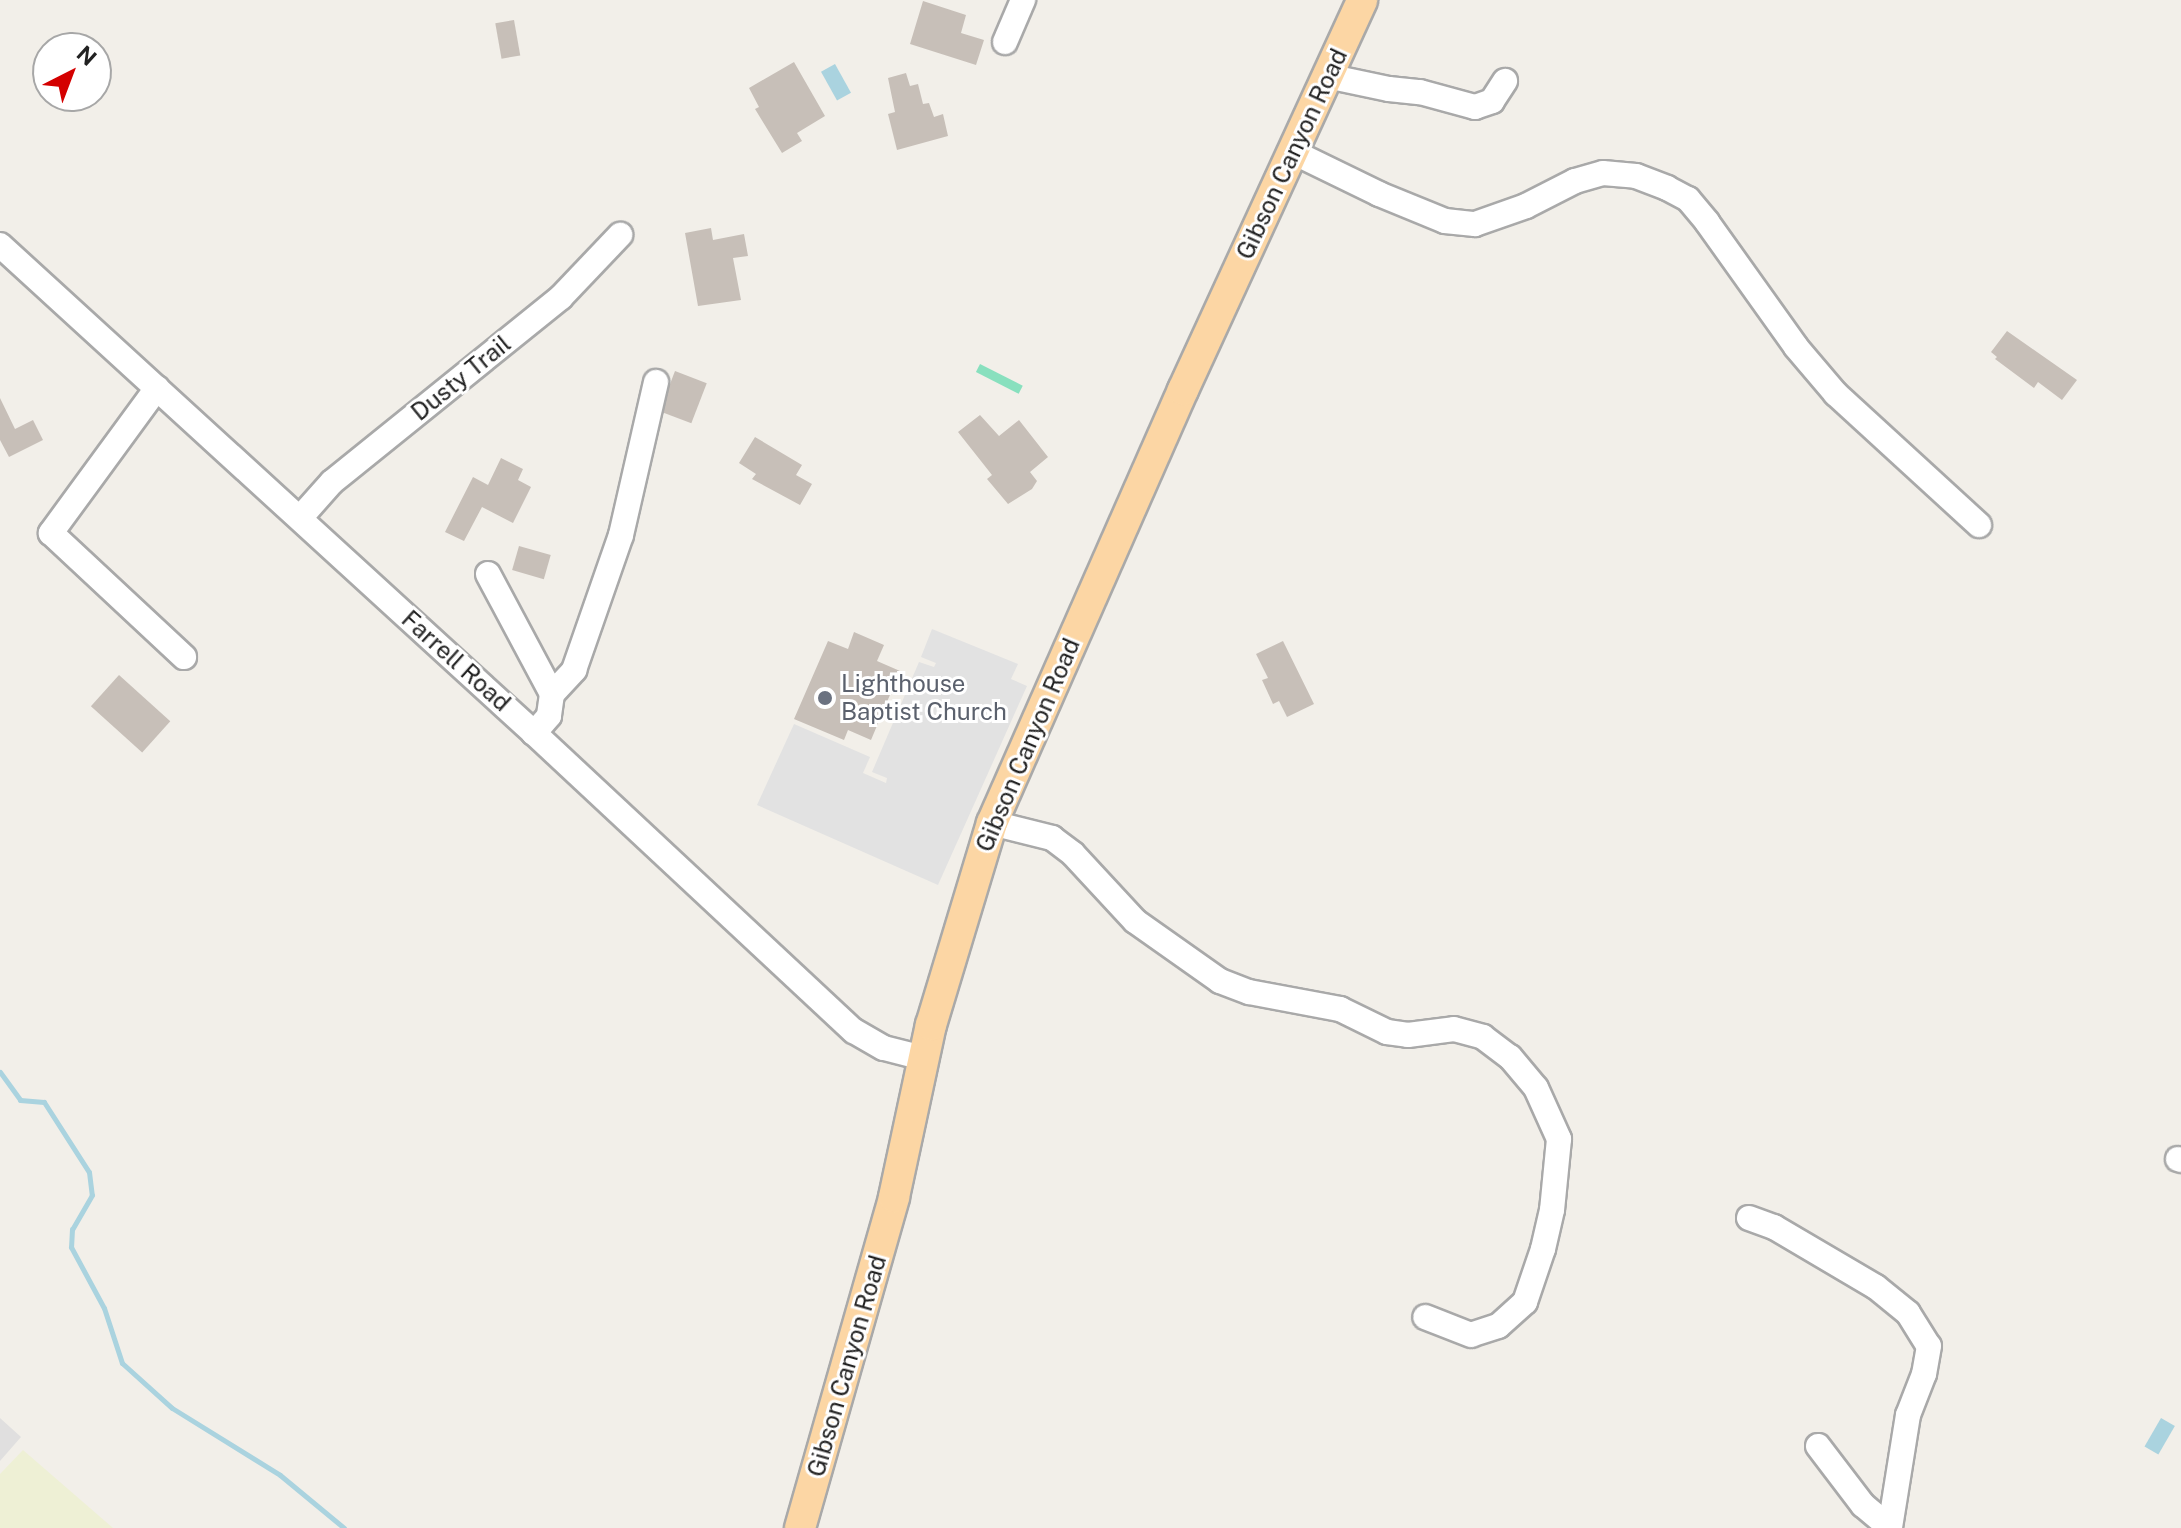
<!DOCTYPE html>
<style>
body{margin:0}
#map{position:relative;width:2181px;height:1528px;overflow:hidden;background:#f2efe9;font-family:"Public Sans",sans-serif}
div>[style]{position:absolute}
.residential>*{inset:0;background:#e0dfdf}
.farmland>*{inset:0;background:#eef0d5}
.pitch>*{inset:0;background:#88e0be;transform-origin:0 0}
.parking>*{inset:0;background:#e2e2e2}
.water>*{inset:0;background:#aad3df;transform-origin:0 0}
.stream>*{height:5px;margin:-2.5px;padding:0 2.5px;transform-origin:2.5px;border-radius:2.5px;background:#aad3df}
.building>*{inset:0;background:#c7bfb8;transform-origin:0 0}
.roads{filter:drop-shadow(2px 0 #a9a9a9) drop-shadow(-2px 0 #a9a9a9) drop-shadow(0 2px #a9a9a9) drop-shadow(0 -2px #a9a9a9)}
.minor>*{height:24px;margin:-12px;padding:0 12px;transform-origin:12px;border-radius:12px;background:#fff}
.major>*{height:30px;margin:-15px;padding:0 15px;transform-origin:15px;border-radius:15px;background:#fcd6a4}
.dots>*{width:22px;height:22px;translate:-50% -50%;box-sizing:border-box;border:4px solid #fff;border-radius:50%}
span{translate:-50% -50%;white-space:nowrap;text-align:center;line-height:1.15;-webkit-text-stroke:6px #fff;paint-order:stroke}
.street-label{font-size:24px;color:#222}
.worship-label{font-size:24px;color:#5b616d}
.left{translate:0 -50%;text-align:left}
.north{position:absolute;left:32px;top:32px;width:80px;height:80px;box-sizing:border-box;background:#fff;border:2px solid #a7a7a7;border-radius:50%;rotate:42deg;font-size:22px;font-weight:700;line-height:32px;text-align:center;color:#222}
.north::after{content:'';display:block;margin:auto;width:28px;height:36px;background:#d40000;clip-path:polygon(50% 0,100% 100%,50% 72%,0 100%)}
</style>
<div id="map">
<div class="residential">
<div style="clip-path:polygon(0 1418px,21px 1437px,0 1461px)"></div>
</div>
<div class="farmland">
<div style="clip-path:polygon(23px 1450px,113px 1528px,0 1528px,0 1474px)"></div>
</div>
<div class="pitch">
<div style="left:980px;top:364px;width:48px;height:9px;rotate:27deg"></div>
</div>
<div class="parking">
<div style="clip-path:polygon(932px 629px,1018px 664px,1011px 679px,1027px 686px,938px 885px,757px 805px,794px 724px,870px 757px,863px 773px,886px 783px,887px 778px,872px 772px,919px 662px,934px 667px,936px 663px,921px 657px)"></div>
</div>
<div class="water">
<div style="left:835px;top:64px;width:33px;height:16px;rotate:61deg"></div>
<div style="left:2161px;top:1418px;width:16px;height:33px;rotate:30deg"></div>
</div>
<div class="stream">
<div style="left:0;top:1072px;width:34px;rotate:54deg"></div>
<div style="left:20px;top:1100px;width:24px;rotate:5deg"></div>
<div style="left:44px;top:1102px;width:83px;rotate:57.3deg"></div>
<div style="left:89px;top:1172px;width:23px;rotate:83deg"></div>
<div style="left:92px;top:1195px;width:39px;rotate:120deg"></div>
<div style="left:72px;top:1229px;width:18px;rotate:93deg"></div>
<div style="left:71px;top:1247px;width:69px;rotate:61.6deg"></div>
<div style="left:104px;top:1308px;width:58px;rotate:71.9deg"></div>
<div style="left:122px;top:1363px;width:67px;rotate:42deg"></div>
<div style="left:172px;top:1408px;width:127px;rotate:31.8deg"></div>
<div style="left:280px;top:1475px;width:83px;rotate:39.6deg"></div>
</div>
<div class="building">
<div style="clip-path:polygon(923px 1px,966px 15px,961px 33px,984px 40px,976px 65px,910px 44px)"></div>
<div style="left:514px;top:20px;width:36px;height:19px;rotate:80deg"></div>
<div style="clip-path:polygon(794px 62px,825px 116px,797px 133px,802px 141px,782px 153px,755px 109px,759px 107px,749px 88px)"></div>
<div style="clip-path:polygon(906px 73px,910px 86px,918px 84px,923px 104px,929px 103px,934px 117px,943px 114px,948px 136px,897px 150px,888px 114px,895px 112px,888px 78px)"></div>
<div style="clip-path:polygon(711px 228px,713px 240px,744px 234px,748px 256px,733px 258px,741px 300px,698px 306px,685px 233px)"></div>
<div style="clip-path:polygon(2007px 331px,2077px 380px,2062px 400px,2038px 382px,2034px 388px,1995px 359px,1997px 357px,1991px 352px)"></div>
<div style="left:675px;top:371px;width:34px;height:43px;rotate:21deg"></div>
<div style="clip-path:polygon(0 398px,15px 429px,33px 420px,43px 440px,9px 457px,0 440px)"></div>
<div style="clip-path:polygon(980px 415px,999px 436px,1019px 420px,1048px 457px,1030px 472px,1037px 481px,1032px 489px,1008px 504px,987px 479px,992px 475px,958px 432px)"></div>
<div style="clip-path:polygon(755px 437px,802px 465px,796px 475px,812px 484px,800px 505px,752px 479px,756px 474px,739px 463px)"></div>
<div style="clip-path:polygon(501px 458px,523px 469px,518px 480px,531px 487px,513px 523px,482px 507px,464px 541px,445px 532px,473px 477px,488px 485px)"></div>
<div style="left:519px;top:546px;width:33px;height:25px;rotate:16deg"></div>
<div style="clip-path:polygon(854px 632px,884px 645px,877px 661px,900px 671px,871px 740px,848px 730px,844px 740px,794px 719px,828px 641px,848px 649px)"></div>
<div style="clip-path:polygon(1283px 641px,1314px 704px,1287px 717px,1279px 701px,1273px 704px,1262px 680px,1268px 678px,1256px 654px)"></div>
<div style="left:119px;top:675px;width:69px;height:42px;rotate:42deg"></div>
</div>
<div class="roads">
<div class="minor">
<div style="left:1005px;top:42px;width:46px;rotate:-66.8deg"></div>
<div style="left:1327px;top:76px;width:63px;rotate:11.8deg"></div>
<div style="left:1389px;top:89px;width:31px;rotate:6deg"></div>
<div style="left:1420px;top:92px;width:57px;rotate:15.3deg"></div>
<div style="left:1475px;top:107px;width:18px;rotate:-19deg"></div>
<div style="left:1492px;top:101px;width:24px;rotate:-57deg"></div>
<div style="left:1293px;top:152px;width:96px;rotate:26deg"></div>
<div style="left:1379px;top:194px;width:71px;rotate:22.2deg"></div>
<div style="left:1445px;top:221px;width:30px;rotate:6deg"></div>
<div style="left:1475px;top:224px;width:54px;rotate:-19.4deg"></div>
<div style="left:1526px;top:206px;width:55px;rotate:-27deg"></div>
<div style="left:1575px;top:181px;width:29px;rotate:-16deg"></div>
<div style="left:1603px;top:173px;width:33px;rotate:5deg"></div>
<div style="left:1636px;top:176px;width:33px;rotate:21deg"></div>
<div style="left:1667px;top:188px;width:24px;rotate:28deg"></div>
<div style="left:1688px;top:199px;width:30px;rotate:50deg"></div>
<div style="left:1707px;top:222px;width:153px;rotate:54.5deg"></div>
<div style="left:1796px;top:347px;width:62px;rotate:49.6deg"></div>
<div style="left:1836px;top:394px;width:194px;rotate:42.5deg"></div>
<div style="left:0;top:245px;width:723px;rotate:42.42deg"></div>
<div style="left:534px;top:733px;width:437px;rotate:43deg"></div>
<div style="left:854px;top:1031px;width:34px;rotate:30deg"></div>
<div style="left:884px;top:1048px;width:40px;rotate:14.4deg"></div>
<div style="left:157px;top:388px;width:180px;rotate:126.2deg"></div>
<div style="left:51px;top:533px;width:182px;rotate:43deg"></div>
<div style="left:300px;top:518px;width:48px;rotate:-48.4deg"></div>
<div style="left:332px;top:482px;width:294px;rotate:-38.9deg"></div>
<div style="left:561px;top:297px;width:86px;rotate:-46.4deg"></div>
<div style="left:488px;top:574px;width:136px;rotate:61.9deg"></div>
<div style="left:552px;top:694px;width:22px;rotate:98deg"></div>
<div style="left:549px;top:716px;width:23px;rotate:131deg"></div>
<div style="left:552px;top:694px;width:33px;rotate:-47deg"></div>
<div style="left:574px;top:670px;width:143px;rotate:-70.8deg"></div>
<div style="left:621px;top:535px;width:157px;rotate:-77.1deg"></div>
<div style="left:992px;top:823px;width:62px;rotate:14deg"></div>
<div style="left:1052px;top:838px;width:26px;rotate:37deg"></div>
<div style="left:1073px;top:854px;width:91px;rotate:47.2deg"></div>
<div style="left:1135px;top:921px;width:104px;rotate:35.2deg"></div>
<div style="left:1220px;top:981px;width:31px;rotate:21deg"></div>
<div style="left:1249px;top:992px;width:93px;rotate:10.6deg"></div>
<div style="left:1340px;top:1009px;width:52px;rotate:26.1deg"></div>
<div style="left:1387px;top:1032px;width:21px;rotate:8deg"></div>
<div style="left:1408px;top:1035px;width:46px;rotate:-7.4deg"></div>
<div style="left:1454px;top:1029px;width:30px;rotate:15deg"></div>
<div style="left:1483px;top:1037px;width:34px;rotate:37deg"></div>
<div style="left:1510px;top:1057px;width:40px;rotate:50deg"></div>
<div style="left:1536px;top:1088px;width:56px;rotate:65.7deg"></div>
<div style="left:1559px;top:1139px;width:71px;rotate:95.6deg"></div>
<div style="left:1552px;top:1210px;width:40px;rotate:103deg"></div>
<div style="left:1543px;top:1249px;width:56px;rotate:108.8deg"></div>
<div style="left:1525px;top:1302px;width:36px;rotate:138deg"></div>
<div style="left:1498px;top:1326px;width:28px;rotate:162deg"></div>
<div style="left:1471px;top:1335px;width:49px;rotate:-158.6deg"></div>
<div style="left:2178px;top:1159px;width:3px;rotate:18deg"></div>
<div style="left:1749px;top:1218px;width:27px;rotate:20deg"></div>
<div style="left:1774px;top:1227px;width:118px;rotate:30.5deg"></div>
<div style="left:1876px;top:1287px;width:41px;rotate:39.1deg"></div>
<div style="left:1908px;top:1313px;width:39px;rotate:58deg"></div>
<div style="left:1929px;top:1346px;width:28px;rotate:100deg"></div>
<div style="left:1924px;top:1374px;width:44px;rotate:111.3deg"></div>
<div style="left:1908px;top:1415px;width:114px;rotate:99.1deg"></div>
<div style="left:1818px;top:1446px;width:74px;rotate:52.7deg"></div>
<div style="left:1863px;top:1505px;width:35px;rotate:40deg"></div>
</div>
<div class="major">
<div style="left:800px;top:1528px;width:344px;rotate:-74.1deg"></div>
<div style="left:894px;top:1197px;width:176px;rotate:-77.9deg"></div>
<div style="left:931px;top:1025px;width:211px;rotate:-73.2deg"></div>
<div style="left:992px;top:823px;width:473px;rotate:-66.2deg"></div>
<div style="left:1183px;top:390px;width:429px;rotate:-65.3deg"></div>
</div>
</div>
<div class="dots">
<div style="left:825px;top:698px;background:#6b7280"></div>
</div>
<div class="street-label">
<span style="left:1292px;top:154px;rotate:-65deg">Gibson Canyon Road</span>
<span style="left:461px;top:378px;rotate:-39deg">Dusty Trail</span>
<span style="left:456px;top:661px;rotate:42deg">Farrell Road</span>
<span style="left:1028px;top:745px;rotate:-67deg">Gibson Canyon Road</span>
<span style="left:847px;top:1366px;rotate:-74deg">Gibson Canyon Road</span>
</div>
<div class="worship-label">
<span class="left" style="left:841px;top:698px">Lighthouse<br>Baptist Church</span>
</div>
<div class="north">N</div>
</div>
